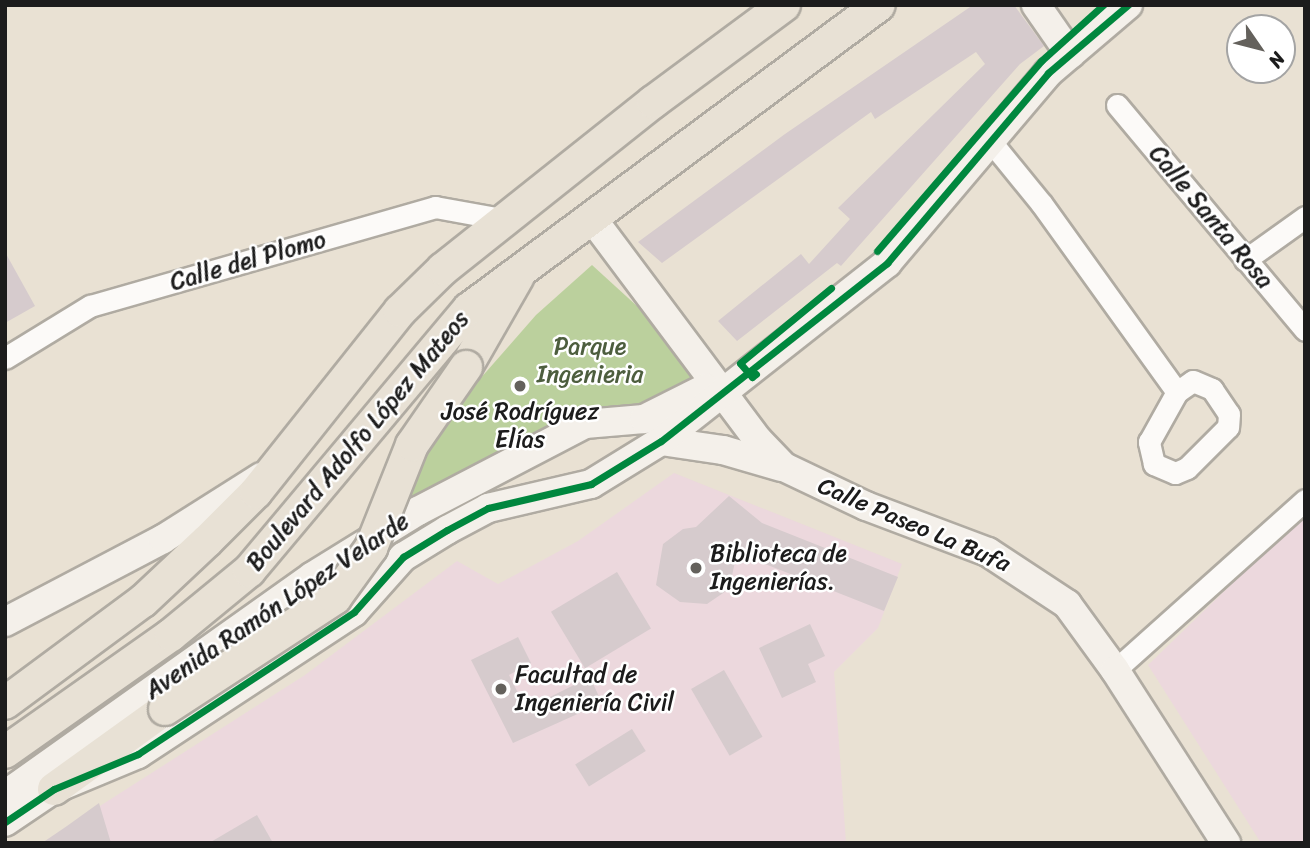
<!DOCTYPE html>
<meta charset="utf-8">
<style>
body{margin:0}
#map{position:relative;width:1310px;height:848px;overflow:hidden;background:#e9e1d3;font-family:Sriracha,sans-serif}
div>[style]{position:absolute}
.built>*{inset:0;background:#ecd8dd}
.green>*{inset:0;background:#bbd09d}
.building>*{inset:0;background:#d6cbcd;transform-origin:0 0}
.roads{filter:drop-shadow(2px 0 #b0aba2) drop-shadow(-2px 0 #b0aba2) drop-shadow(0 2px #b0aba2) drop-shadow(0 -2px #b0aba2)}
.street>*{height:21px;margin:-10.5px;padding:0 10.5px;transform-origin:10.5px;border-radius:10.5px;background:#fcfaf8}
.secondary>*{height:28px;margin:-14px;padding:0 14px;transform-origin:14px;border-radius:14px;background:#f4f0ea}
.primary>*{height:32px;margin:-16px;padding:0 16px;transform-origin:16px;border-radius:16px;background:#e8e1d5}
.bridges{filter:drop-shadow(2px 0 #b0aba2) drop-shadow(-2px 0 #b0aba2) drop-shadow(0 2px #b0aba2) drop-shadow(0 -2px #b0aba2)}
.primary-bridge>*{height:32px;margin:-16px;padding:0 16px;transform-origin:16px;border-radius:16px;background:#e8e1d5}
.cycleway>*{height:7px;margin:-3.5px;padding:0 3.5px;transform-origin:3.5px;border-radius:3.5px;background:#00873e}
.dots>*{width:19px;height:19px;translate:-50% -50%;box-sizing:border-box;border:4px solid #fff;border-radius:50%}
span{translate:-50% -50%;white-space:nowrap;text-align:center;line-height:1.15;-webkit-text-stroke:5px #fff;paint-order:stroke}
.street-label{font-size:24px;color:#1c1c1c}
.park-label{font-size:24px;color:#4d5e3e}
.poi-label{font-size:24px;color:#1c1c1c}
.left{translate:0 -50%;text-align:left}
.frame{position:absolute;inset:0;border:7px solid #1c1c1c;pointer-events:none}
.north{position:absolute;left:1226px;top:14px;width:70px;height:70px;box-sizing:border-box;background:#fff;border:2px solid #a4a4a4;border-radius:50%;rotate:125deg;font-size:19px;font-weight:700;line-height:28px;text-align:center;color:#1c1c1c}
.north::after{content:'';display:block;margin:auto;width:24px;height:32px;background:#64615c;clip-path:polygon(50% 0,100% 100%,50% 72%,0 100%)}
</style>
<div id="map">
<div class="built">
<div style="clip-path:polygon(674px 473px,902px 564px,878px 628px,834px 672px,846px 843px,42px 843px,305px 675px,457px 561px,498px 584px,578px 541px)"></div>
<div style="clip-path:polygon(1305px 513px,1305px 843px,1261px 843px,1148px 665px)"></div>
</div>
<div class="green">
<div style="clip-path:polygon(592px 265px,717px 379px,391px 526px,406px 490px,439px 434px,479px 380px,536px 315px)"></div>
</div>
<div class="building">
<div style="clip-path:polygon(973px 5px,1014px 5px,1044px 46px,1020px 64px,841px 266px,837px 263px,737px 341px,718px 321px,801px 254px,809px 264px,850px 219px,838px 208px,985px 64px,976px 52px,875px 119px,871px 112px,662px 263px,638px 242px,785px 134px)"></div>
<div style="clip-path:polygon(5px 252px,35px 306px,5px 323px)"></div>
<div style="clip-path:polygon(729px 496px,762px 523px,898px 577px,884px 611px,737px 553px,729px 589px,707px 604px,680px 602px,656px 585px,663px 544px,683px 529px,696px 527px)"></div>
<div style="left:617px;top:572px;width:66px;height:77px;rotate:59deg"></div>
<div style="clip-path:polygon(810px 624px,825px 656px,808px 664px,816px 682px,782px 698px,759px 648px)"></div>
<div style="clip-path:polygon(518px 637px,531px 663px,509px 675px,526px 709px,590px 677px,602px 703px,513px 743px,471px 660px)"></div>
<div style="left:724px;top:670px;width:77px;height:38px;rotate:60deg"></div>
<div style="left:632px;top:729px;width:26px;height:67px;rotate:58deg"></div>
<div style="clip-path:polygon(99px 803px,111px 843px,42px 843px,67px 826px)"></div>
<div style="clip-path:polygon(257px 815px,273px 843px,209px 843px)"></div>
</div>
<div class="roads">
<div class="street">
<div style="left:1117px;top:105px;width:293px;rotate:50.1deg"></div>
<div style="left:992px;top:143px;width:77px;rotate:50.8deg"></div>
<div style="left:1041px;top:203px;width:233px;rotate:54.3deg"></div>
<div style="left:1245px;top:260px;width:74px;rotate:-35.6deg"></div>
<div style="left:5px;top:358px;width:100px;rotate:-31.5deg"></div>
<div style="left:90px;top:306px;width:359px;rotate:-16deg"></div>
<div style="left:435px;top:207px;width:68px;rotate:10.2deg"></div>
<div style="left:1193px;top:381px;width:21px;rotate:23deg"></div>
<div style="left:1212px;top:389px;width:30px;rotate:56deg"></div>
<div style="left:1229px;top:414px;width:13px;rotate:94deg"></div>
<div style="left:1228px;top:427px;width:58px;rotate:135deg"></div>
<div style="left:1187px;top:468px;width:13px;rotate:157deg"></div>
<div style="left:1175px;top:473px;width:23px;rotate:-157deg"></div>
<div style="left:1154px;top:464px;width:23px;rotate:-103deg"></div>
<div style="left:1149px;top:442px;width:57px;rotate:-60.8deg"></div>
<div style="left:1177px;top:392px;width:19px;rotate:-35deg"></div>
<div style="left:1115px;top:670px;width:255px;rotate:-41.8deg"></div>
</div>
<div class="secondary">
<div style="left:1036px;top:5px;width:60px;rotate:55.2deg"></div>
<div style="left:591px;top:217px;width:279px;rotate:53.2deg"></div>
<div style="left:758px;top:440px;width:37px;rotate:46deg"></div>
<div style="left:784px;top:467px;width:91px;rotate:25.4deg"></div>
<div style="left:866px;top:506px;width:130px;rotate:20.7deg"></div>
<div style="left:988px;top:552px;width:95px;rotate:33.4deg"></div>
<div style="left:1067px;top:604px;width:82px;rotate:54deg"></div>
<div style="left:1115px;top:670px;width:206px;rotate:57.3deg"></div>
<div style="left:661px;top:441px;width:63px;rotate:8.3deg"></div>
<div style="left:723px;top:450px;width:60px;rotate:16.3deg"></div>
<div style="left:5px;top:622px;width:178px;rotate:-27.7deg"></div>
<div style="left:163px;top:539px;width:116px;rotate:-32.3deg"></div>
<div style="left:5px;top:795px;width:378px;rotate:-35.4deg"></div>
<div style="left:313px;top:576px;width:123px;rotate:-31.8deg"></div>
<div style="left:418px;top:511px;width:188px;rotate:-27.5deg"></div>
<div style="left:585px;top:424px;width:59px;rotate:-4.8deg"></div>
<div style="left:644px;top:419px;width:69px;rotate:-26.6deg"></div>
<div style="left:5px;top:822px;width:59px;rotate:-34deg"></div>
<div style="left:54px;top:789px;width:91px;rotate:-22.6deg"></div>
<div style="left:138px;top:754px;width:258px;rotate:-33.3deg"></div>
<div style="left:354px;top:612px;width:74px;rotate:-48.3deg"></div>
<div style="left:403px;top:557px;width:52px;rotate:-31.5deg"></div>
<div style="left:447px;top:530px;width:47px;rotate:-28.2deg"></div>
<div style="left:488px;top:508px;width:106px;rotate:-13.1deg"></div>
<div style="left:591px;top:484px;width:82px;rotate:-31.6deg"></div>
<div style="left:661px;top:441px;width:288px;rotate:-38.2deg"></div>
<div style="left:887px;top:263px;width:249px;rotate:-49.7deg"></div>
<div style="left:1048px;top:73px;width:105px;rotate:-40.4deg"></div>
</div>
<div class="primary">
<div style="left:466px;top:367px;width:103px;rotate:-60.2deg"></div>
<div style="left:5px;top:703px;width:172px;rotate:-36.5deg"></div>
<div style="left:143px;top:601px;width:88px;rotate:-43.2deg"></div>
<div style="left:207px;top:541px;width:69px;rotate:-45deg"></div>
<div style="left:256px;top:492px;width:231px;rotate:-51.5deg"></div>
<div style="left:400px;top:311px;width:60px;rotate:-44.3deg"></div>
<div style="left:443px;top:269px;width:268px;rotate:-38.5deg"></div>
<div style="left:653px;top:102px;width:163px;rotate:-36.5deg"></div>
<div style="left:5px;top:752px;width:203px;rotate:-35.2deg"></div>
<div style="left:171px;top:635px;width:101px;rotate:-39.4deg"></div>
<div style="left:249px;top:571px;width:342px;rotate:-50deg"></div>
<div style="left:469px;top:309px;width:510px;rotate:-36.56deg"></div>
<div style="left:54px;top:789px;width:137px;rotate:-35.8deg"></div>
</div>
</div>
<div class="bridges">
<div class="primary-bridge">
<div style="left:165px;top:709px;width:203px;rotate:-33.1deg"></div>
<div style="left:335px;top:598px;width:62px;rotate:-54.2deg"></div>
<div style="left:371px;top:548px;width:111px;rotate:-68.3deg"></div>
<div style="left:412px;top:445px;width:95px;rotate:-55.3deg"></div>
</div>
</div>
<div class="cycleway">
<div style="left:877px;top:251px;width:251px;rotate:-49.2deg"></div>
<div style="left:1041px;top:61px;width:84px;rotate:-42.1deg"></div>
<div style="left:756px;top:374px;width:5px;rotate:143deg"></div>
<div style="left:752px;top:377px;width:18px;rotate:-131deg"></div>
<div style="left:740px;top:363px;width:118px;rotate:-39.5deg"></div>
<div style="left:5px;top:822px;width:59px;rotate:-34deg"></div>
<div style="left:54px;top:789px;width:91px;rotate:-22.6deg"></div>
<div style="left:138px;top:754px;width:258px;rotate:-33.3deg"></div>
<div style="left:354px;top:612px;width:74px;rotate:-48.3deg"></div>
<div style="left:403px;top:557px;width:52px;rotate:-31.5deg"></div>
<div style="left:447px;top:530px;width:47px;rotate:-28.2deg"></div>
<div style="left:488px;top:508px;width:106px;rotate:-13.1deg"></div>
<div style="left:591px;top:484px;width:82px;rotate:-31.6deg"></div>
<div style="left:661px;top:441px;width:288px;rotate:-38.2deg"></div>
<div style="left:887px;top:263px;width:249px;rotate:-49.7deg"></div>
<div style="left:1048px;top:73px;width:105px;rotate:-40.4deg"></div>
</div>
<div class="dots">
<div style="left:520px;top:386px;background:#64615c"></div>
<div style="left:696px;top:568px;background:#64615c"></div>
<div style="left:501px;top:689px;background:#64615c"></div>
</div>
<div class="street-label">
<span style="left:1211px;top:217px;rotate:50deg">Calle Santa Rosa</span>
<span style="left:248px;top:261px;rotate:-16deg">Calle del Plomo</span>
<span style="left:358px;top:441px;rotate:-50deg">Boulevard Adolfo López Mateos</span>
<span style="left:914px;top:525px;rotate:23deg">Calle Paseo La Bufa</span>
<span style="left:277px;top:606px;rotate:-34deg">Avenida Ramón López Velarde</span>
</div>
<div class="park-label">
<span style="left:590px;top:361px">Parque<br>Ingenieria</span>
</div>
<div class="poi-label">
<span style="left:520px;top:426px">José Rodríguez<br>Elías</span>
<span class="left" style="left:710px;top:568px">Biblioteca de<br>Ingenierías.</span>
<span class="left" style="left:515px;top:689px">Facultad de<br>Ingeniería Civil</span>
</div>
<div class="frame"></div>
<div class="north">N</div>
</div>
